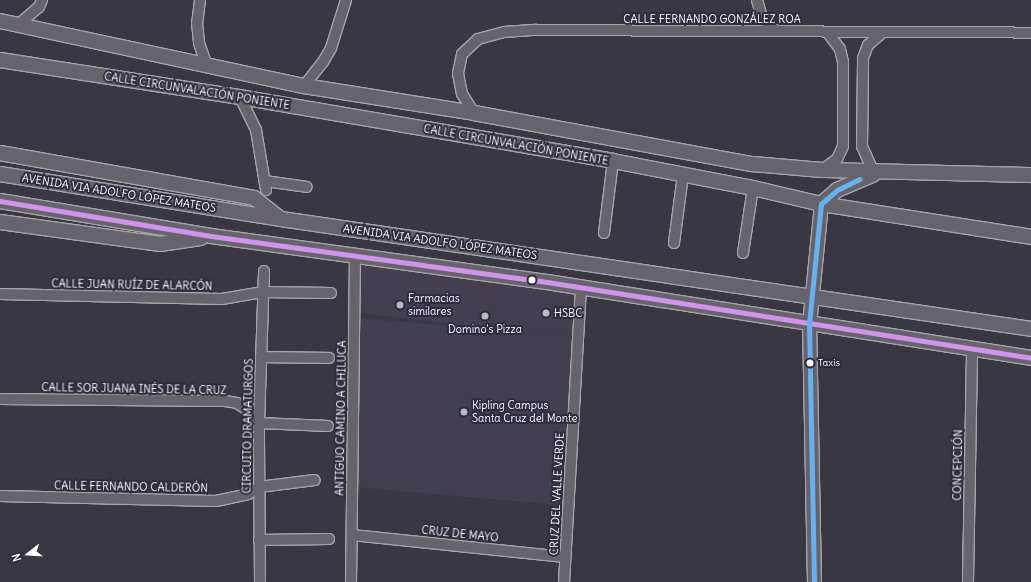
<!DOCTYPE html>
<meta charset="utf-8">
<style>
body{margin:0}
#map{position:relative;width:1031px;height:582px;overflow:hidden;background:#393741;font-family:Delius,sans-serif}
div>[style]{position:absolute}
.built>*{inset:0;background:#433f4f;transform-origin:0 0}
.roads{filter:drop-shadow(1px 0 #a6a5aa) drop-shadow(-1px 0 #a6a5aa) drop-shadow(0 1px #a6a5aa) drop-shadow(0 -1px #a6a5aa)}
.minor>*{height:10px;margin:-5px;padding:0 5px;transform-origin:5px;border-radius:5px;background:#66646a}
.tertiary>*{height:13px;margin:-6.5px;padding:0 6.5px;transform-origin:6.5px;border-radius:6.5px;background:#66646a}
.secondary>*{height:14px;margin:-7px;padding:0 7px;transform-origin:7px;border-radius:7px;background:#66646a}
.bus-1>*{height:5px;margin:-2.5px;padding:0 2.5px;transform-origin:2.5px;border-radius:2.5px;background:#d193ec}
.bus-2>*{height:5px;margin:-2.5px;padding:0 2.5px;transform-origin:2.5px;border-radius:2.5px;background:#66b1f2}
.dots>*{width:11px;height:11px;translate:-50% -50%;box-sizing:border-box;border:2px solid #2f2a3d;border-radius:50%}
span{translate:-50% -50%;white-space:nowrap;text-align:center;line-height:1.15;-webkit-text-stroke:4px #2f2a3d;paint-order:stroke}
.bus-label{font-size:10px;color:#fff}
.left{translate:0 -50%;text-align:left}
.street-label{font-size:11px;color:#fff}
.poi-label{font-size:11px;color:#fff}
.north{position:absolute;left:8px;top:534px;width:40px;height:40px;-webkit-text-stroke:3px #2f2a3d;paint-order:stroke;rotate:253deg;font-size:11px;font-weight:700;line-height:16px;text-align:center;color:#fff}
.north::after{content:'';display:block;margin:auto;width:14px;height:18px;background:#fff;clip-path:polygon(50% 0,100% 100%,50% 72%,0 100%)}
</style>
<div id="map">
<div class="built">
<div style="left:357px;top:259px;width:223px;height:53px;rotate:7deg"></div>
<div style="left:360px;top:318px;width:215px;height:169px;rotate:5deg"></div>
</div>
<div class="roads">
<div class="minor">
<div style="left:200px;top:0;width:23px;rotate:97deg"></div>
<div style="left:197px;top:23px;width:20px;rotate:84deg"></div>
<div style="left:199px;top:43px;width:24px;rotate:71deg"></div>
<div style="left:757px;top:0;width:19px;rotate:74deg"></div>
<div style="left:762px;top:18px;width:18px;rotate:43deg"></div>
<div style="left:18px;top:25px;width:28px;rotate:-41deg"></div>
<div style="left:39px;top:7px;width:8px;rotate:-67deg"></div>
<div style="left:304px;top:86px;width:31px;rotate:-52deg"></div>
<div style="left:323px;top:62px;width:16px;rotate:-60deg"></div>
<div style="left:331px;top:48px;width:50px;rotate:-72.6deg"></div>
<div style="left:240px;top:97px;width:37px;rotate:64deg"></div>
<div style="left:256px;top:130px;width:61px;rotate:80.5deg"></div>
<div style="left:474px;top:113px;width:22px;rotate:-122deg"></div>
<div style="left:462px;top:94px;width:21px;rotate:-101deg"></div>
<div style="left:458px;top:73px;width:19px;rotate:-78deg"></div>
<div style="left:462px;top:54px;width:22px;rotate:-43deg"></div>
<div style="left:478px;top:39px;width:27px;rotate:-15deg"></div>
<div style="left:504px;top:32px;width:32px;rotate:-4deg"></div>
<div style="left:536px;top:30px;width:495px;rotate:0.3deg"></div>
<div style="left:822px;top:170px;width:19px;rotate:-36deg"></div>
<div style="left:837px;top:159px;width:14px;rotate:-65deg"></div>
<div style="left:843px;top:146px;width:84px;rotate:-90deg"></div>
<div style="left:843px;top:62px;width:13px;rotate:-103deg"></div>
<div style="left:840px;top:49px;width:21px;rotate:-127deg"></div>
<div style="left:873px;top:171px;width:27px;rotate:-114deg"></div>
<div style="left:862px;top:146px;width:88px;rotate:-89.3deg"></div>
<div style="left:863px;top:58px;width:14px;rotate:-69deg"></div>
<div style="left:868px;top:45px;width:20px;rotate:-41deg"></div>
<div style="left:265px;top:181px;width:42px;rotate:8.1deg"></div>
<div style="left:604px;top:233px;width:73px;rotate:-82.9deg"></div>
<div style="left:674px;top:243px;width:69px;rotate:-82.5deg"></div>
<div style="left:743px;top:253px;width:66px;rotate:-81.3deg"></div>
<div style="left:0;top:294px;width:222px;rotate:1.3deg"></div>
<div style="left:222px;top:299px;width:42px;rotate:-9.7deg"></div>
<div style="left:263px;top:292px;width:68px;rotate:0.8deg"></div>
<div style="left:261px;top:357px;width:68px;rotate:0.8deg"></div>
<div style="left:0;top:399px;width:225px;rotate:0.5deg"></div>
<div style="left:225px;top:401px;width:12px;rotate:9deg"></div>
<div style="left:237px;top:403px;width:14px;rotate:34deg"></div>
<div style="left:249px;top:411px;width:16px;rotate:50deg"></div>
<div style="left:259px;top:423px;width:69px;rotate:2.5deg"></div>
<div style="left:0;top:496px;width:216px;rotate:1.3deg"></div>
<div style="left:216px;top:501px;width:33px;rotate:-12deg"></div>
<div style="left:248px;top:494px;width:13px;rotate:-32deg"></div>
<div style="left:259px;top:487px;width:56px;rotate:-7.1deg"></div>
<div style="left:352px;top:535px;width:214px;rotate:5.9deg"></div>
<div style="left:259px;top:540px;width:70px;rotate:-0.8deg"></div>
<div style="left:260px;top:582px;width:159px;rotate:-90.4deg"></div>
<div style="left:259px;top:423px;width:152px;rotate:-88.1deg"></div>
<div style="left:351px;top:582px;width:327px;rotate:-89.3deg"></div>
<div style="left:564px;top:582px;width:295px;rotate:-86.7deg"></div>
<div style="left:968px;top:582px;width:233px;rotate:-89deg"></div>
</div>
<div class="tertiary">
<div style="left:814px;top:582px;width:258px;rotate:-91.1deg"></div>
<div style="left:809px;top:324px;width:121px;rotate:-84.3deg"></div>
</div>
<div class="secondary">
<div style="left:0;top:21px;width:311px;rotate:12.1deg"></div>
<div style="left:304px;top:86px;width:172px;rotate:9deg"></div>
<div style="left:474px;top:113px;width:284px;rotate:10.4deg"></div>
<div style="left:753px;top:164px;width:69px;rotate:5deg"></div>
<div style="left:822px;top:170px;width:209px;rotate:1.4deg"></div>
<div style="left:0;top:60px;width:243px;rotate:8.8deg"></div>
<div style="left:240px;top:97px;width:378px;rotate:9.7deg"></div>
<div style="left:613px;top:161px;width:143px;rotate:10.9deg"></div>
<div style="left:753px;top:188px;width:70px;rotate:13.2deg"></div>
<div style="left:821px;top:204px;width:213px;rotate:8.9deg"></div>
<div style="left:0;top:153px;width:258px;rotate:10deg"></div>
<div style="left:254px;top:198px;width:34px;rotate:38deg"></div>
<div style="left:0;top:174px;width:285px;rotate:9.1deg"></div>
<div style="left:281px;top:219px;width:758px;rotate:8.34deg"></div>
<div style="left:0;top:201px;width:214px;rotate:9.4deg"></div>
<div style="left:211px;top:236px;width:339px;rotate:7.8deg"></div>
<div style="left:547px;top:282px;width:490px;rotate:8.9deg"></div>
<div style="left:821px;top:204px;width:21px;rotate:-41deg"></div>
<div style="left:837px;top:190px;width:39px;rotate:-23deg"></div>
<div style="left:0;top:222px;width:162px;rotate:7.8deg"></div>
<div style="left:160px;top:244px;width:41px;rotate:-8.3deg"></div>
</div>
</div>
<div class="bus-1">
<div style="left:0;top:201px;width:214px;rotate:9.4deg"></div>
<div style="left:211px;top:236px;width:339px;rotate:7.8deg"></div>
<div style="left:547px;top:282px;width:490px;rotate:8.9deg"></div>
</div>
<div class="bus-2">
<div style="left:814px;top:582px;width:258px;rotate:-91.1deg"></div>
<div style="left:809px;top:324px;width:121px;rotate:-84.3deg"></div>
<div style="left:821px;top:204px;width:21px;rotate:-41deg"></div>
<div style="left:837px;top:190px;width:25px;rotate:-26deg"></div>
</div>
<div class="dots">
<div style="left:532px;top:280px;background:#fff"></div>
<div style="left:400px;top:305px;background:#bab9bc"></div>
<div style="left:546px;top:313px;background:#bab9bc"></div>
<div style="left:485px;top:316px;background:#bab9bc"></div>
<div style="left:810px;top:363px;background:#fff"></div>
<div style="left:464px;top:412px;background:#bab9bc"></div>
</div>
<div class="bus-label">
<span class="left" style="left:818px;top:363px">Taxis</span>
</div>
<div class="street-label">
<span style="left:712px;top:19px">CALLE FERNANDO GONZÁLEZ ROA</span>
<span style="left:197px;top:91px;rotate:9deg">CALLE CIRCUNVALACIÓN PONIENTE</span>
<span style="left:516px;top:145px;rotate:10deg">CALLE CIRCUNVALACIÓN PONIENTE</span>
<span style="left:119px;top:193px;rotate:9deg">AVENIDA VIA ADOLFO LÓPEZ MATEOS</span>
<span style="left:440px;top:242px;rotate:8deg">AVENIDA VIA ADOLFO LÓPEZ MATEOS</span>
<span style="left:132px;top:285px;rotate:1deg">CALLE JUAN RUÍZ DE ALARCÓN</span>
<span style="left:134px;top:389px;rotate:1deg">CALLE SOR JUANA INÉS DE LA CRUZ</span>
<span style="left:341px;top:418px;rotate:-89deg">ANTIGUO CAMINO A CHILUCA</span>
<span style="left:248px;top:426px;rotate:-89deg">CIRCUITO DRAMATURGOS</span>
<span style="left:958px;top:465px;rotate:-89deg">CONCEPCIÓN</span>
<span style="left:131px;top:487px;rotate:1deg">CALLE FERNANDO CALDERÓN</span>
<span style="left:557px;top:494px;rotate:-87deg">CRUZ DEL VALLE VERDE</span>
<span style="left:460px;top:534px;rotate:6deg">CRUZ DE MAYO</span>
</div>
<div class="poi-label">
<span class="left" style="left:408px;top:305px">Farmacias<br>similares</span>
<span class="left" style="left:554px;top:313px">HSBC</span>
<span style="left:485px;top:329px">Domino's Pizza</span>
<span class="left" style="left:472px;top:412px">Kipling Campus<br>Santa Cruz del Monte</span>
</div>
<div class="north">N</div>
</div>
